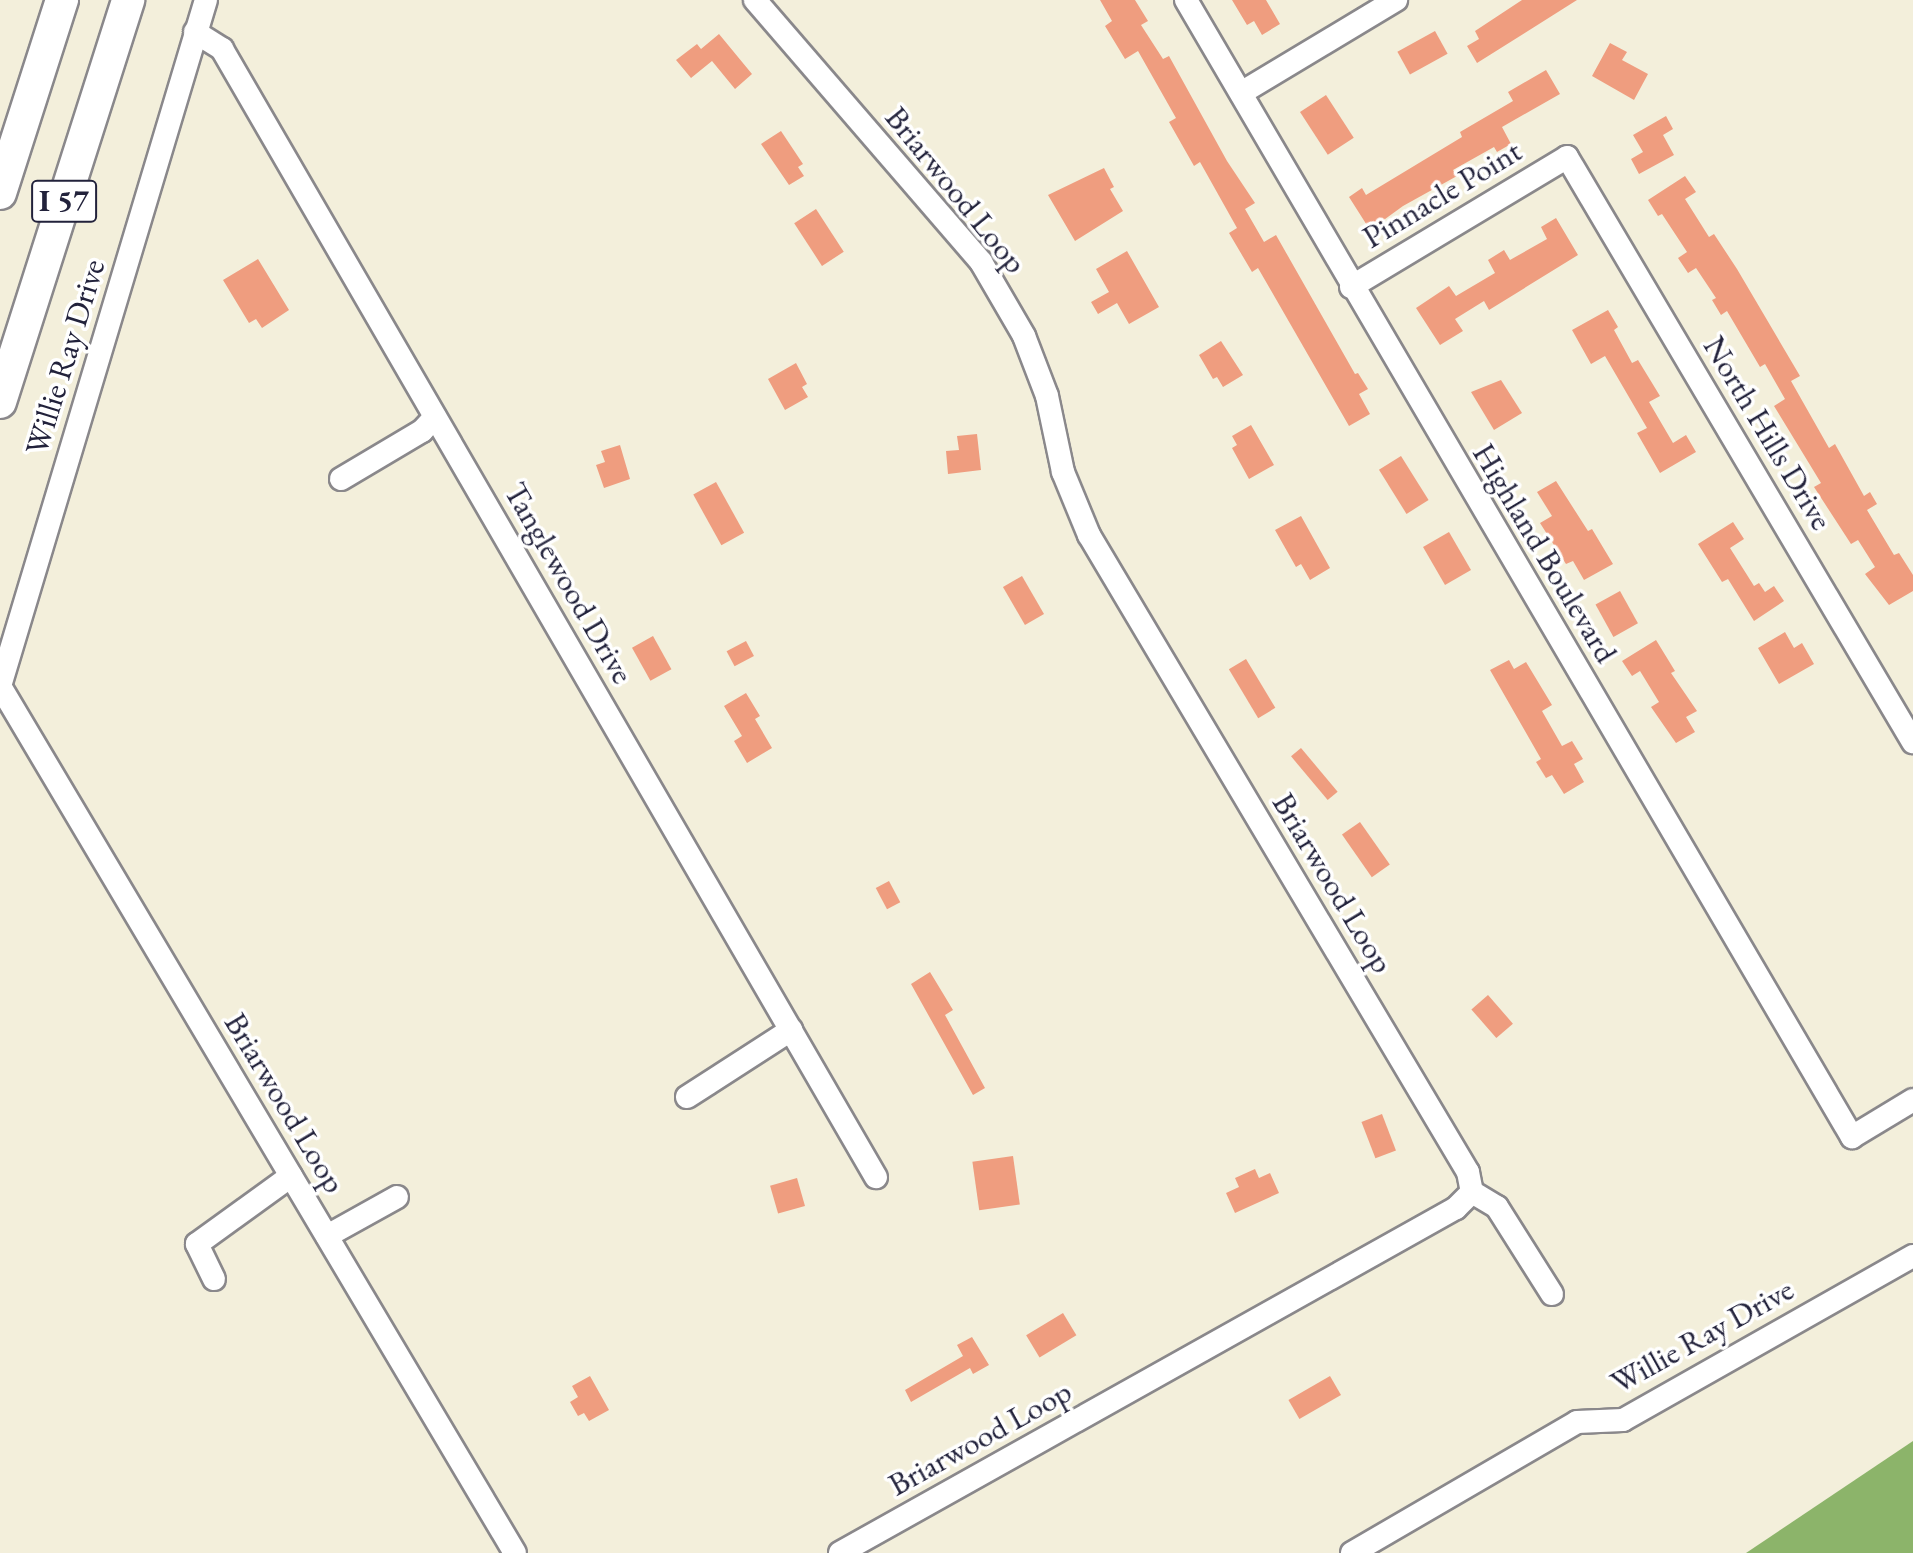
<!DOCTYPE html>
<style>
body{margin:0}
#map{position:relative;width:1913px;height:1553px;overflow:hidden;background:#f3efdb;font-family:"EB Garamond",serif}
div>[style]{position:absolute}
.forest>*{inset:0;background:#8cb46a}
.building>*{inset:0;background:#ef9d7f;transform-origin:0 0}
.roads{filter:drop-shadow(2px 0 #8a888b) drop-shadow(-2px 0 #8a888b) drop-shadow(0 2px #8a888b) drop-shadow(0 -2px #8a888b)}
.minor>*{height:22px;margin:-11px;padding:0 11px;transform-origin:11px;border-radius:11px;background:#fff}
.highway>*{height:32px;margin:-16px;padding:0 16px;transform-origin:16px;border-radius:16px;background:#fff}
span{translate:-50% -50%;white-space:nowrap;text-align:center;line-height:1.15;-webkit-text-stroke:7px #fff;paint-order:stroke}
.shield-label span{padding:2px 6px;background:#fff;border:2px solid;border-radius:6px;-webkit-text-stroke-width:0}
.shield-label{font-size:30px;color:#22223b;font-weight:700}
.street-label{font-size:32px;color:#22223b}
</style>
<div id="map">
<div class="forest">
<div style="clip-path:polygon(1913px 1441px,1913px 1553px,1746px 1553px)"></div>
</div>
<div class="building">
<div style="clip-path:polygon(1100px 0,1135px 0,1148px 21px,1141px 25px,1163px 59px,1169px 56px,1227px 161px,1255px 203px,1245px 209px,1264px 242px,1276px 235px,1355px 374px,1358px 373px,1368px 389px,1359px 394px,1370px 414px,1349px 426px,1258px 268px,1252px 272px,1229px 233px,1237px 228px,1200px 162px,1194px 166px,1169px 122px,1176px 118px,1138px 51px,1125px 59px,1105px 26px,1112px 21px)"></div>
<div style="clip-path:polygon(1232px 0,1266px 0,1280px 24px,1262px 35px,1254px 21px,1247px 25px)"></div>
<div style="clip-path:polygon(1522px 0,1577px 0,1477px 63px,1467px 46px,1479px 39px,1475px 31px)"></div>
<div style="left:1435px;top:31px;width:26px;height:43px;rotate:61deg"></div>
<div style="clip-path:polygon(719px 34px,752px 74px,735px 89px,712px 61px,691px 78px,676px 60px,697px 44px,701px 49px)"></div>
<div style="clip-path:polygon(1610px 43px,1627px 52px,1622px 60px,1648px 74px,1634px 100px,1592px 76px)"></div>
<div style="clip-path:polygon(1546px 70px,1560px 94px,1502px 127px,1511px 144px,1497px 152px,1494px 147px,1453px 170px,1457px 176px,1403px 206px,1370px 230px,1349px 197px,1362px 188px,1366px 195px,1462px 137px,1460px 132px,1513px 101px,1508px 92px)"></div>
<div style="left:1326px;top:95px;width:51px;height:31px;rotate:57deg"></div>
<div style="clip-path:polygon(1666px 116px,1673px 129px,1663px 135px,1674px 155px,1639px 174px,1631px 159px,1643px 152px,1633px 135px)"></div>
<div style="clip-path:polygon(781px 131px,803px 164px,798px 167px,804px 176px,789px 185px,761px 144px)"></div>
<div style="clip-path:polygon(1104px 168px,1114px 187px,1110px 189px,1123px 211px,1075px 241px,1048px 195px)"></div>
<div style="clip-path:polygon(1685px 176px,1696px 192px,1685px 199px,1709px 237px,1714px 234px,1737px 269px,1800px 376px,1791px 381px,1829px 448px,1835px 444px,1864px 496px,1870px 492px,1877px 504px,1867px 510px,1894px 555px,1899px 553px,1913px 575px,1913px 591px,1889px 605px,1865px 574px,1875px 567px,1858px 540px,1851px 544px,1814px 487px,1821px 483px,1774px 406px,1785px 399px,1765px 364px,1760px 367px,1727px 311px,1721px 315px,1712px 300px,1716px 298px,1696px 268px,1688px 273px,1678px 258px,1687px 252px,1662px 214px,1658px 216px,1648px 200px)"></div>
<div style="left:816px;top:209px;width:51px;height:26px;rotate:57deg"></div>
<div style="clip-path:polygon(1556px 218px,1578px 255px,1489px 310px,1484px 301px,1455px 319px,1463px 331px,1440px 345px,1416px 308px,1449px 286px,1456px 296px,1495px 273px,1488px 260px,1504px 250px,1510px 260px,1547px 239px,1541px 227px)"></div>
<div style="clip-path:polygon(1127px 251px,1159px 307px,1129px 324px,1117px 303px,1098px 314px,1091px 302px,1109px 292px,1096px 269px)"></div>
<div style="clip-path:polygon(258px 259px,289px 310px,262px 328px,256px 319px,249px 323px,223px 280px)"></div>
<div style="clip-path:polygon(1608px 310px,1618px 327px,1614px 330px,1632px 363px,1638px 360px,1660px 396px,1649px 402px,1673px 443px,1686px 435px,1696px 452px,1660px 473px,1637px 433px,1647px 428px,1605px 356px,1591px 364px,1572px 330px)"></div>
<div style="clip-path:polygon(1221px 341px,1243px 375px,1223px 387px,1217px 377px,1213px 379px,1199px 355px)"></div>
<div style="clip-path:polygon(796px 363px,807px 384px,802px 387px,808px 397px,785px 410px,768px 379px)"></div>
<div style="clip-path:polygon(1501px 380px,1522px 413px,1494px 430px,1471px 392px)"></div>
<div style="clip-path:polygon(1251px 425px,1274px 465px,1249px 479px,1232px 448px,1237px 445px,1232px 436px)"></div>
<div style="clip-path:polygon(977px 434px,981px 470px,948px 474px,946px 451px,959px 450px,957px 436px)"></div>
<div style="clip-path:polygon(620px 445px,630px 479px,604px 488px,596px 465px,605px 462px,601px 451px)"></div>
<div style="left:1401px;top:456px;width:52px;height:26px;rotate:58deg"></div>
<div style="clip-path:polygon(1556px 481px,1588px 531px,1592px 529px,1613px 564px,1584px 580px,1573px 561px,1566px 564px,1540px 523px,1552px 516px,1537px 492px)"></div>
<div style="left:716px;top:482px;width:58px;height:26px;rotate:61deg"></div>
<div style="clip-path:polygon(1301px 516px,1330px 568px,1310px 580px,1301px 564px,1296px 567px,1275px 530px)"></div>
<div style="clip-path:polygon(1733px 522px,1744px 539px,1730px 548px,1754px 586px,1759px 583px,1765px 592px,1774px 586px,1784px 601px,1754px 621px,1728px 579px,1722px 582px,1698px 544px)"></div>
<div style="left:1449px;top:532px;width:44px;height:30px;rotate:60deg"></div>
<div style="left:1022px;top:576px;width:44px;height:22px;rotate:60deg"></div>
<div style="left:1620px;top:591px;width:37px;height:28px;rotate:61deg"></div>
<div style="clip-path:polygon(1785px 632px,1794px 648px,1802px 643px,1814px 664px,1779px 684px,1758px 648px)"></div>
<div style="left:653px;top:636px;width:38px;height:24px;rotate:61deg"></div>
<div style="clip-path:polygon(1656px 640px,1675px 671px,1671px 673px,1697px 711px,1686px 717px,1695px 732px,1676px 743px,1651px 707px,1659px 702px,1640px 671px,1632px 676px,1622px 661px)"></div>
<div style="left:746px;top:641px;width:17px;height:22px;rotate:62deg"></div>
<div style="left:1246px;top:659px;width:57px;height:20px;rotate:59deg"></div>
<div style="clip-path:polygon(1509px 660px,1514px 669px,1526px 662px,1552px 705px,1542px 711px,1562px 746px,1572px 741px,1583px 759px,1574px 764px,1584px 782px,1564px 794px,1552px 775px,1546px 778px,1536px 762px,1541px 759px,1490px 670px)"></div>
<div style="clip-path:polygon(746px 693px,760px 716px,755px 719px,772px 748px,747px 763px,734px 741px,742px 736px,724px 706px)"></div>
<div style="left:1301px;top:748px;width:57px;height:13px;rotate:50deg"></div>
<div style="left:1360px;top:822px;width:52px;height:22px;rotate:55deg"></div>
<div style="left:889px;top:881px;width:24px;height:15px;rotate:62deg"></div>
<div style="clip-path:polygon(930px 972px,953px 1010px,945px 1015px,985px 1088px,973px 1095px,911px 984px)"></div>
<div style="left:1488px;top:995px;width:38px;height:22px;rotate:49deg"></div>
<div style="left:1382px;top:1114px;width:39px;height:22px;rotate:69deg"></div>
<div style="left:1013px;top:1156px;width:49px;height:41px;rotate:82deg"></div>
<div style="clip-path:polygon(1255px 1169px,1259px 1178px,1270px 1173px,1279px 1193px,1235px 1213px,1226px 1193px,1239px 1187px,1235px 1178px)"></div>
<div style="left:797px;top:1178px;width:29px;height:28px;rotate:74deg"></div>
<div style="left:1063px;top:1313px;width:26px;height:43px;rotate:59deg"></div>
<div style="clip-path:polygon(972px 1337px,989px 1365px,973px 1374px,970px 1368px,911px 1402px,905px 1390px,963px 1356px,957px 1345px)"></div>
<div style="clip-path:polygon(590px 1376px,609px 1410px,589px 1421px,584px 1413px,578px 1416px,570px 1402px,578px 1397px,572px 1386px)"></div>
<div style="left:1330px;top:1376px;width:22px;height:48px;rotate:60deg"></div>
</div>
<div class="roads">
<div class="minor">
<div style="left:755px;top:0;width:346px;rotate:49.2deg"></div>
<div style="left:981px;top:262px;width:86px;rotate:59.8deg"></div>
<div style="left:1024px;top:336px;width:64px;rotate:69deg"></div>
<div style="left:1047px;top:396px;width:78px;rotate:78.1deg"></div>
<div style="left:1063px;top:472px;width:68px;rotate:67.6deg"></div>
<div style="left:1089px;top:535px;width:741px;rotate:59.25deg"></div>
<div style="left:1468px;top:1172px;width:20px;rotate:79deg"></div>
<div style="left:1472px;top:1192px;width:23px;rotate:135deg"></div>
<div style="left:1456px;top:1208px;width:706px;rotate:150.75deg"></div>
<div style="left:1186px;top:0;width:1318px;rotate:59.64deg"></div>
<div style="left:1852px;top:1137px;width:71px;rotate:-31.2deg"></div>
<div style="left:195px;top:32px;width:32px;rotate:32deg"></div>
<div style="left:222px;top:49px;width:1304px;rotate:59.9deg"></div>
<div style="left:1241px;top:93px;width:181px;rotate:-31deg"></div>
<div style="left:1351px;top:287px;width:252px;rotate:-31deg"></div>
<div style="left:1567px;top:157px;width:680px;rotate:59.4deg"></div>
<div style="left:341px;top:479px;width:94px;rotate:-30.7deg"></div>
<div style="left:422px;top:431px;width:19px;rotate:-47deg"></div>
<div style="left:0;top:686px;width:1008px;rotate:59.29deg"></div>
<div style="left:0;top:686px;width:716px;rotate:-73.29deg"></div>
<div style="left:687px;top:1097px;width:124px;rotate:-32.8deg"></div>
<div style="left:1472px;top:1192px;width:29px;rotate:31deg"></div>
<div style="left:1497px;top:1207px;width:103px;rotate:57.7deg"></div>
<div style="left:327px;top:1236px;width:80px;rotate:-29.1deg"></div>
<div style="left:214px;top:1279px;width:39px;rotate:-116deg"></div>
<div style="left:197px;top:1244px;width:116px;rotate:-35.9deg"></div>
<div style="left:1352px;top:1553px;width:260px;rotate:-30.2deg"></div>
<div style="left:1577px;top:1422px;width:46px;rotate:-2.5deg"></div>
<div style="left:1623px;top:1420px;width:333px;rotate:-29.5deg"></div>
</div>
<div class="highway">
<div style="left:0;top:193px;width:203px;rotate:-72.2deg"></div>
<div style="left:0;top:402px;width:422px;rotate:-72.3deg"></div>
</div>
</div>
<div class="shield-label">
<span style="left:64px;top:201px">I 57</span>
</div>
<div class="street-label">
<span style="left:956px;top:190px;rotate:51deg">Briarwood Loop</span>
<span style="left:1442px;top:194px;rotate:-31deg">Pinnacle Point</span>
<span style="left:65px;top:357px;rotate:-73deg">Willie Ray Drive</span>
<span style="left:1768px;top:433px;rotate:59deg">North Hills Drive</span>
<span style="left:1545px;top:553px;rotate:59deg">Highland Boulevard</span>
<span style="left:569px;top:583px;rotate:60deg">Tanglewood Drive</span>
<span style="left:1333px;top:883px;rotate:59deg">Briarwood Loop</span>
<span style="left:285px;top:1103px;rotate:59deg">Briarwood Loop</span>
<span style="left:1702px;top:1336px;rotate:-29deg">Willie Ray Drive</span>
<span style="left:980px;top:1438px;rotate:-29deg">Briarwood Loop</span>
</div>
</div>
